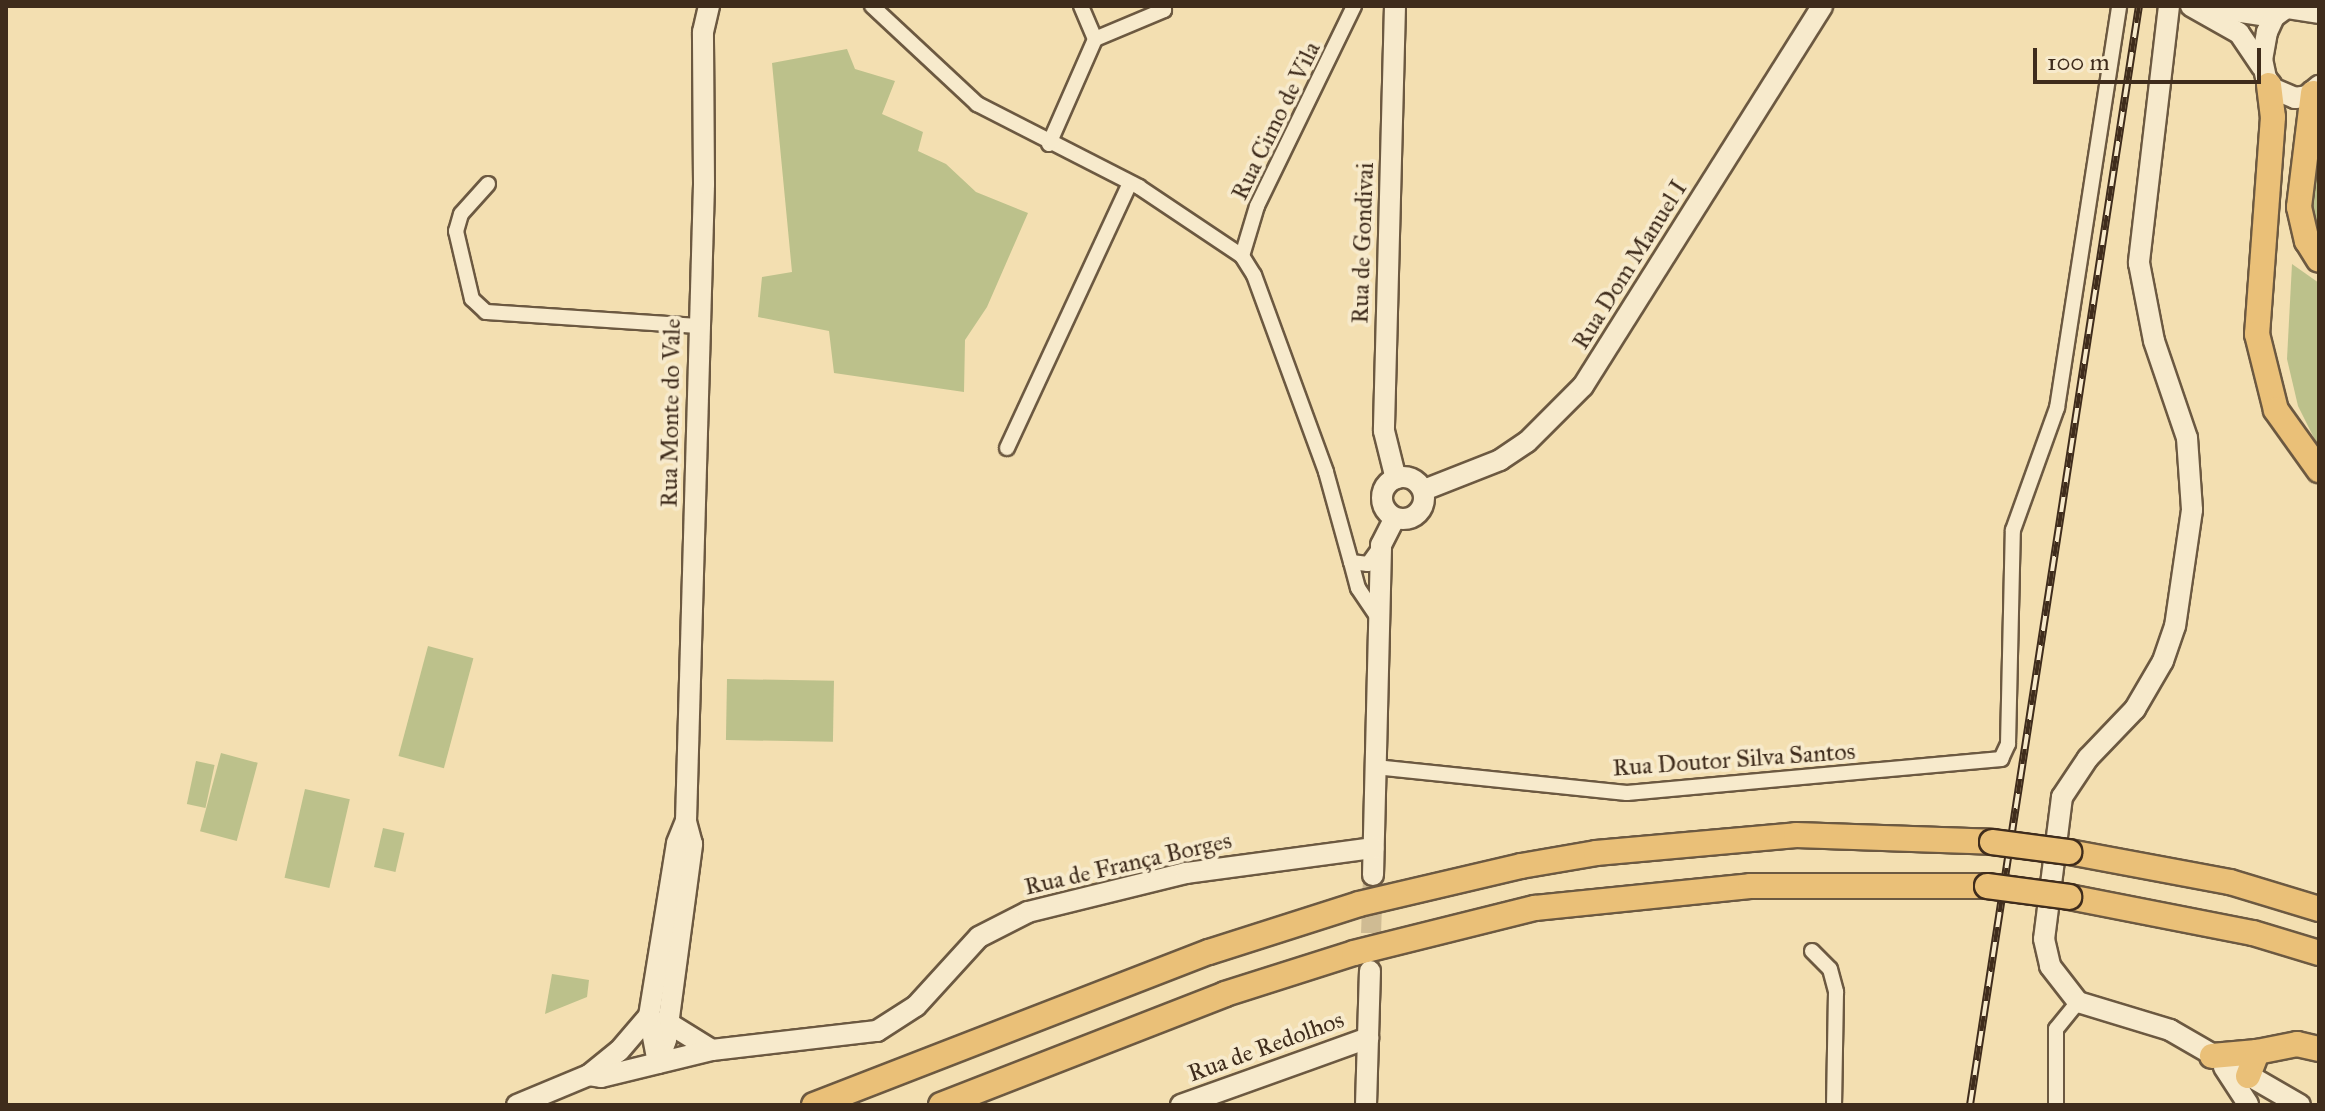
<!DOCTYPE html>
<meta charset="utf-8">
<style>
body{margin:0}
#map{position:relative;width:2325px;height:1111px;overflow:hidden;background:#f3dfb1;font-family:"IM FELL Great Primer",serif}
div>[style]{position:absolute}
.green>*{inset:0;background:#bcc18b;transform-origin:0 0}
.secondary-tunnel>*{height:20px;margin-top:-10px;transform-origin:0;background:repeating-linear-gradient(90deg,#cfbb93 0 20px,transparent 0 30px)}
.roads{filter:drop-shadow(2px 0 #6c5941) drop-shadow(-2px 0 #6c5941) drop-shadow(0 2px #6c5941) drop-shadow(0 -2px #6c5941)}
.street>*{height:14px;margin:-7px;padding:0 7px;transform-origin:7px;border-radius:7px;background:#f7eacc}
.secondary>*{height:20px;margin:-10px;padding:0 10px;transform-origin:10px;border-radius:10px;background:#f7eacc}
.secondary>.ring{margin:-10px;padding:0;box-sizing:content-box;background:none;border:20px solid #f7eacc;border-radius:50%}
.highway>*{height:24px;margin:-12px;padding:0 12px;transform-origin:12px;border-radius:12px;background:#eac078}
.rail>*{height:8px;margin-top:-4px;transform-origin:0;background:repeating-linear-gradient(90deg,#f7eacc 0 15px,#3f2c1c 0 30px);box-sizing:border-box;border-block:2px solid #3f2c1c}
.bridges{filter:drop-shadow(2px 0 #3f2c1c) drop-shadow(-2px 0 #3f2c1c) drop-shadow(0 2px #3f2c1c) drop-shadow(0 -2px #3f2c1c)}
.highway-bridge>*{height:24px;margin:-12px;padding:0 12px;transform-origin:12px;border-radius:12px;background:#eac078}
span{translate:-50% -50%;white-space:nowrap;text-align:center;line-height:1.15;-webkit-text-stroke:8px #f7eacc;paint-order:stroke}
.street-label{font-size:24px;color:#3f2c1c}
.frame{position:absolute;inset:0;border:8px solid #3f2c1c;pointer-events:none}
.scale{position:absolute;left:2033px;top:48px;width:228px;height:36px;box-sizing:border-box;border:4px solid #3f2c1c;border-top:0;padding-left:10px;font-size:24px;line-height:28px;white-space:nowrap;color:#3f2c1c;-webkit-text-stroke:6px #f7eacc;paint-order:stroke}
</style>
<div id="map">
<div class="green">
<div style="clip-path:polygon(847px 49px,855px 69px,895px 81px,882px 114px,923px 132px,918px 151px,946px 164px,976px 192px,1028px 213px,987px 307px,965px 340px,964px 392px,834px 373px,829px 331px,758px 317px,762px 277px,792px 272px,772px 63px)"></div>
<div style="clip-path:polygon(2319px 151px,2319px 232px,2313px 206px)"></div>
<div style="clip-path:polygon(2292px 264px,2319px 283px,2319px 448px,2298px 406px,2287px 359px)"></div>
<div style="left:428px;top:646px;width:47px;height:114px;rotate:15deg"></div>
<div style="left:727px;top:679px;width:107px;height:61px;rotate:1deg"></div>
<div style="left:221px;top:753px;width:38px;height:81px;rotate:15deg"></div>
<div style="left:196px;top:761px;width:19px;height:44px;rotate:12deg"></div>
<div style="left:305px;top:789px;width:46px;height:91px;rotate:13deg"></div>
<div style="left:383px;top:828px;width:22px;height:40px;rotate:13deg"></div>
<div style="clip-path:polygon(552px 974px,589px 980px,587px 997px,545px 1014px)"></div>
</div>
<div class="secondary-tunnel">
<div style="left:1370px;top:963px;width:88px;rotate:-88deg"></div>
</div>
<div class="roads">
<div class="street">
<div style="left:872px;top:6px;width:144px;rotate:43deg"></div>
<div style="left:977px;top:104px;width:182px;rotate:27.1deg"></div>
<div style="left:1139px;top:187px;width:124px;rotate:33.8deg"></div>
<div style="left:1242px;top:256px;width:22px;rotate:58deg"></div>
<div style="left:1254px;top:275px;width:210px;rotate:69.9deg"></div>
<div style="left:1326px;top:472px;width:93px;rotate:74.5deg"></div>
<div style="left:1351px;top:562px;width:17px;rotate:7deg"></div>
<div style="left:1368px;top:564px;width:19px;rotate:-54deg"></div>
<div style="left:1095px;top:39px;width:75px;rotate:-22.8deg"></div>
<div style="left:1164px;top:10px;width:4px;rotate:-117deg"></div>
<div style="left:1049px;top:144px;width:115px;rotate:-66.3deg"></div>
<div style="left:1095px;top:39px;width:36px;rotate:-113deg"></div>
<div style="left:488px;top:184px;width:40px;rotate:132deg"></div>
<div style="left:461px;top:214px;width:18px;rotate:106deg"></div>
<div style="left:456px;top:231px;width:70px;rotate:76.8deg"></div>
<div style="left:472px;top:299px;width:19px;rotate:43deg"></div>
<div style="left:486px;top:312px;width:213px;rotate:3.8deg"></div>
<div style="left:1242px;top:256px;width:52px;rotate:-73.3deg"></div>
<div style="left:1257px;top:206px;width:222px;rotate:-64.1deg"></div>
<div style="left:1007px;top:448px;width:292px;rotate:-65.1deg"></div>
<div style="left:1351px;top:562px;width:27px;rotate:75deg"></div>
<div style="left:1358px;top:588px;width:36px;rotate:56deg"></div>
<div style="left:1375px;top:767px;width:253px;rotate:5.9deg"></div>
<div style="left:1627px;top:793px;width:376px;rotate:-5.2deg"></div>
<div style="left:2001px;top:759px;width:17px;rotate:-65deg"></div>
<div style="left:2008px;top:744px;width:214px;rotate:-88.7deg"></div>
<div style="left:2013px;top:530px;width:130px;rotate:-70.2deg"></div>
<div style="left:2057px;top:408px;width:407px;rotate:-81.2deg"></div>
<div style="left:1812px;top:951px;width:25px;rotate:45deg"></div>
<div style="left:1830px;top:969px;width:24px;rotate:75deg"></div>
<div style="left:1836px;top:992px;width:113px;rotate:91deg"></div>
<div style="left:2056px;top:1105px;width:76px;rotate:-90deg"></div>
<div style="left:2056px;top:1029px;width:35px;rotate:-51deg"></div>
</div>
<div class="secondary">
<div style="left:1395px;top:6px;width:425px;rotate:91.5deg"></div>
<div style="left:1384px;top:431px;width:49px;rotate:76deg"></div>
<div style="left:2169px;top:6px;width:259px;rotate:96.7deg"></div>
<div style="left:2139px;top:263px;width:79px;rotate:79.1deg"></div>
<div style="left:2154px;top:341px;width:102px;rotate:71.2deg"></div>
<div style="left:2187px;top:438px;width:72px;rotate:86deg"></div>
<div style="left:2192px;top:510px;width:117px;rotate:98.3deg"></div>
<div style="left:2175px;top:626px;width:37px;rotate:109deg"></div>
<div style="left:2163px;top:661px;width:56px;rotate:120.3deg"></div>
<div style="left:2135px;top:709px;width:68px;rotate:133.8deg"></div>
<div style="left:2088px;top:758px;width:47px;rotate:123.7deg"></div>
<div style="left:2062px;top:797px;width:143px;rotate:97.2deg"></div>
<div style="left:2044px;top:939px;width:28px;rotate:77deg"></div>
<div style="left:2050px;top:966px;width:46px;rotate:52.1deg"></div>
<div style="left:2078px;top:1002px;width:96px;rotate:16.9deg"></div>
<div style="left:2170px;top:1030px;width:150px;rotate:30deg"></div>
<div style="left:2191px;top:6px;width:55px;rotate:29.4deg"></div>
<div style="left:2239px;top:33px;width:41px;rotate:55.9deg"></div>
<div style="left:2202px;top:6px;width:73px;rotate:8.7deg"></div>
<div style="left:2289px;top:6px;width:19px;rotate:144deg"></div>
<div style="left:2274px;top:17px;width:17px;rotate:115deg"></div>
<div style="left:2267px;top:32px;width:27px;rotate:100deg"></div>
<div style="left:2262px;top:59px;width:19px;rotate:78deg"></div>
<div style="left:2266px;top:78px;width:14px;rotate:54deg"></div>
<div style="left:2274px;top:89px;width:23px;rotate:23deg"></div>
<div style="left:2295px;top:98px;width:12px;rotate:-9deg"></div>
<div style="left:2307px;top:96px;width:16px;rotate:-40deg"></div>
<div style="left:2288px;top:8px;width:31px;rotate:9deg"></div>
<div class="ring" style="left:1382px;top:477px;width:22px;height:22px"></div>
<div style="left:1424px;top:490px;width:82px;rotate:-21.5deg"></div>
<div style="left:1500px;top:460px;width:32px;rotate:-34deg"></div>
<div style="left:1527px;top:442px;width:79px;rotate:-45deg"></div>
<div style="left:1583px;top:386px;width:449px;rotate:-57.8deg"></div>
<div style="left:1373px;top:875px;width:330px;rotate:-88.6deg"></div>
<div style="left:1381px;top:545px;width:30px;rotate:-63deg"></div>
<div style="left:665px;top:1021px;width:55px;rotate:31.7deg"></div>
<div style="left:658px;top:1063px;width:24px;rotate:-71deg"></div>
<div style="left:666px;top:1040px;width:198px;rotate:-82.4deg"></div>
<div style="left:692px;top:844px;width:24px;rotate:-105deg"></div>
<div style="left:686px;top:821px;width:637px;rotate:-88.38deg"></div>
<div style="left:704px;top:184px;width:152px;rotate:-90.4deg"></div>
<div style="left:703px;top:32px;width:27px;rotate:-77deg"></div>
<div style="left:658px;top:1063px;width:48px;rotate:-100.8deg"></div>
<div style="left:649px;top:1016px;width:175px;rotate:-80.8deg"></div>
<div style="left:677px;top:843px;width:24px;rotate:-68deg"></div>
<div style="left:2224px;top:1067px;width:44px;rotate:57deg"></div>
<div style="left:589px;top:1075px;width:38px;rotate:-39deg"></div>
<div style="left:619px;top:1051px;width:46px;rotate:-49.4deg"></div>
<div style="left:517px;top:1105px;width:78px;rotate:-22.6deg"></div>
<div style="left:589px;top:1075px;width:12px;rotate:9deg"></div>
<div style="left:601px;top:1077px;width:114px;rotate:-13.7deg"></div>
<div style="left:712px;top:1050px;width:166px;rotate:-6.6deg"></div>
<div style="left:877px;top:1031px;width:46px;rotate:-32.7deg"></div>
<div style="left:916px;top:1006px;width:93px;rotate:-47.6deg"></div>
<div style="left:979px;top:937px;width:55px;rotate:-27deg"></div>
<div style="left:1028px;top:912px;width:163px;rotate:-13.9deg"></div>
<div style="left:1186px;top:873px;width:189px;rotate:-7.6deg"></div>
<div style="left:1181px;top:1105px;width:199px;rotate:-19.7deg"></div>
<div style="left:1366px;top:1105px;width:134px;rotate:-88.3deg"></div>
</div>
<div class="highway">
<div style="left:2269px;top:85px;width:32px;rotate:83deg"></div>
<div style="left:2273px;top:117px;width:218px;rotate:94.2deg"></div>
<div style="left:2257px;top:334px;width:78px;rotate:76deg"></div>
<div style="left:2276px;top:410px;width:74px;rotate:54.4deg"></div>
<div style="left:2313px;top:93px;width:115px;rotate:97deg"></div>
<div style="left:2299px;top:207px;width:35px;rotate:77deg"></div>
<div style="left:2307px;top:241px;width:22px;rotate:58deg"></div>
<div style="left:2069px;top:852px;width:164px;rotate:10.6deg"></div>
<div style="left:2230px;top:882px;width:93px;rotate:16.9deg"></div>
<div style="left:2069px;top:897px;width:187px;rotate:11.1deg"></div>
<div style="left:2253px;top:933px;width:69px;rotate:16.9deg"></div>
<div style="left:2212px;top:1056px;width:45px;rotate:-5.1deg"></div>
<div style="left:2248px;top:1076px;width:26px;rotate:-69deg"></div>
<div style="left:2257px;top:1052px;width:41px;rotate:-11.3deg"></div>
<div style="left:2297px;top:1044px;width:23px;rotate:13deg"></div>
<div style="left:814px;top:1105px;width:424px;rotate:-21.2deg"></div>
<div style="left:1209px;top:952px;width:157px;rotate:-17.7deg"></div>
<div style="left:1359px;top:904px;width:166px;rotate:-13.2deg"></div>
<div style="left:1521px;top:866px;width:76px;rotate:-9.8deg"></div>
<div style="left:1596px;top:853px;width:201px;rotate:-5.1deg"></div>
<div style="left:1796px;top:835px;width:196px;rotate:2deg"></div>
<div style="left:941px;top:1105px;width:305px;rotate:-21.3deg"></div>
<div style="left:1225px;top:994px;width:135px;rotate:-17.6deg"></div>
<div style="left:1354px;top:953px;width:187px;rotate:-14deg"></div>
<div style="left:1535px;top:908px;width:216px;rotate:-5.8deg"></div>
<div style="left:1750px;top:886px;width:237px"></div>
</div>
</div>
<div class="rail">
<div style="left:1970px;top:1105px;width:1112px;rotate:-81.26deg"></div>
</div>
<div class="bridges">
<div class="highway-bridge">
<div style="left:1992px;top:842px;width:78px;rotate:7.4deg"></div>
<div style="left:1987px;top:886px;width:83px;rotate:7.6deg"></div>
</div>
</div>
<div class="street-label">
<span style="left:1276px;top:121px;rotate:-64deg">Rua Cimo de Vila</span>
<span style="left:1363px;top:243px;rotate:-88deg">Rua de Gondivai</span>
<span style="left:1630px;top:265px;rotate:-58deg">Rua Dom Manuel I</span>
<span style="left:671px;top:413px;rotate:-89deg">Rua Monte do Vale</span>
<span style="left:1734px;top:760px;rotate:-4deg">Rua Doutor Silva Santos</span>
<span style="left:1128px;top:864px;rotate:-13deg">Rua de França Borges</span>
<span style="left:1266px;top:1047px;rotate:-20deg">Rua de Redolhos</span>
</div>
<div class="frame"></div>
<div class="scale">100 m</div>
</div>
